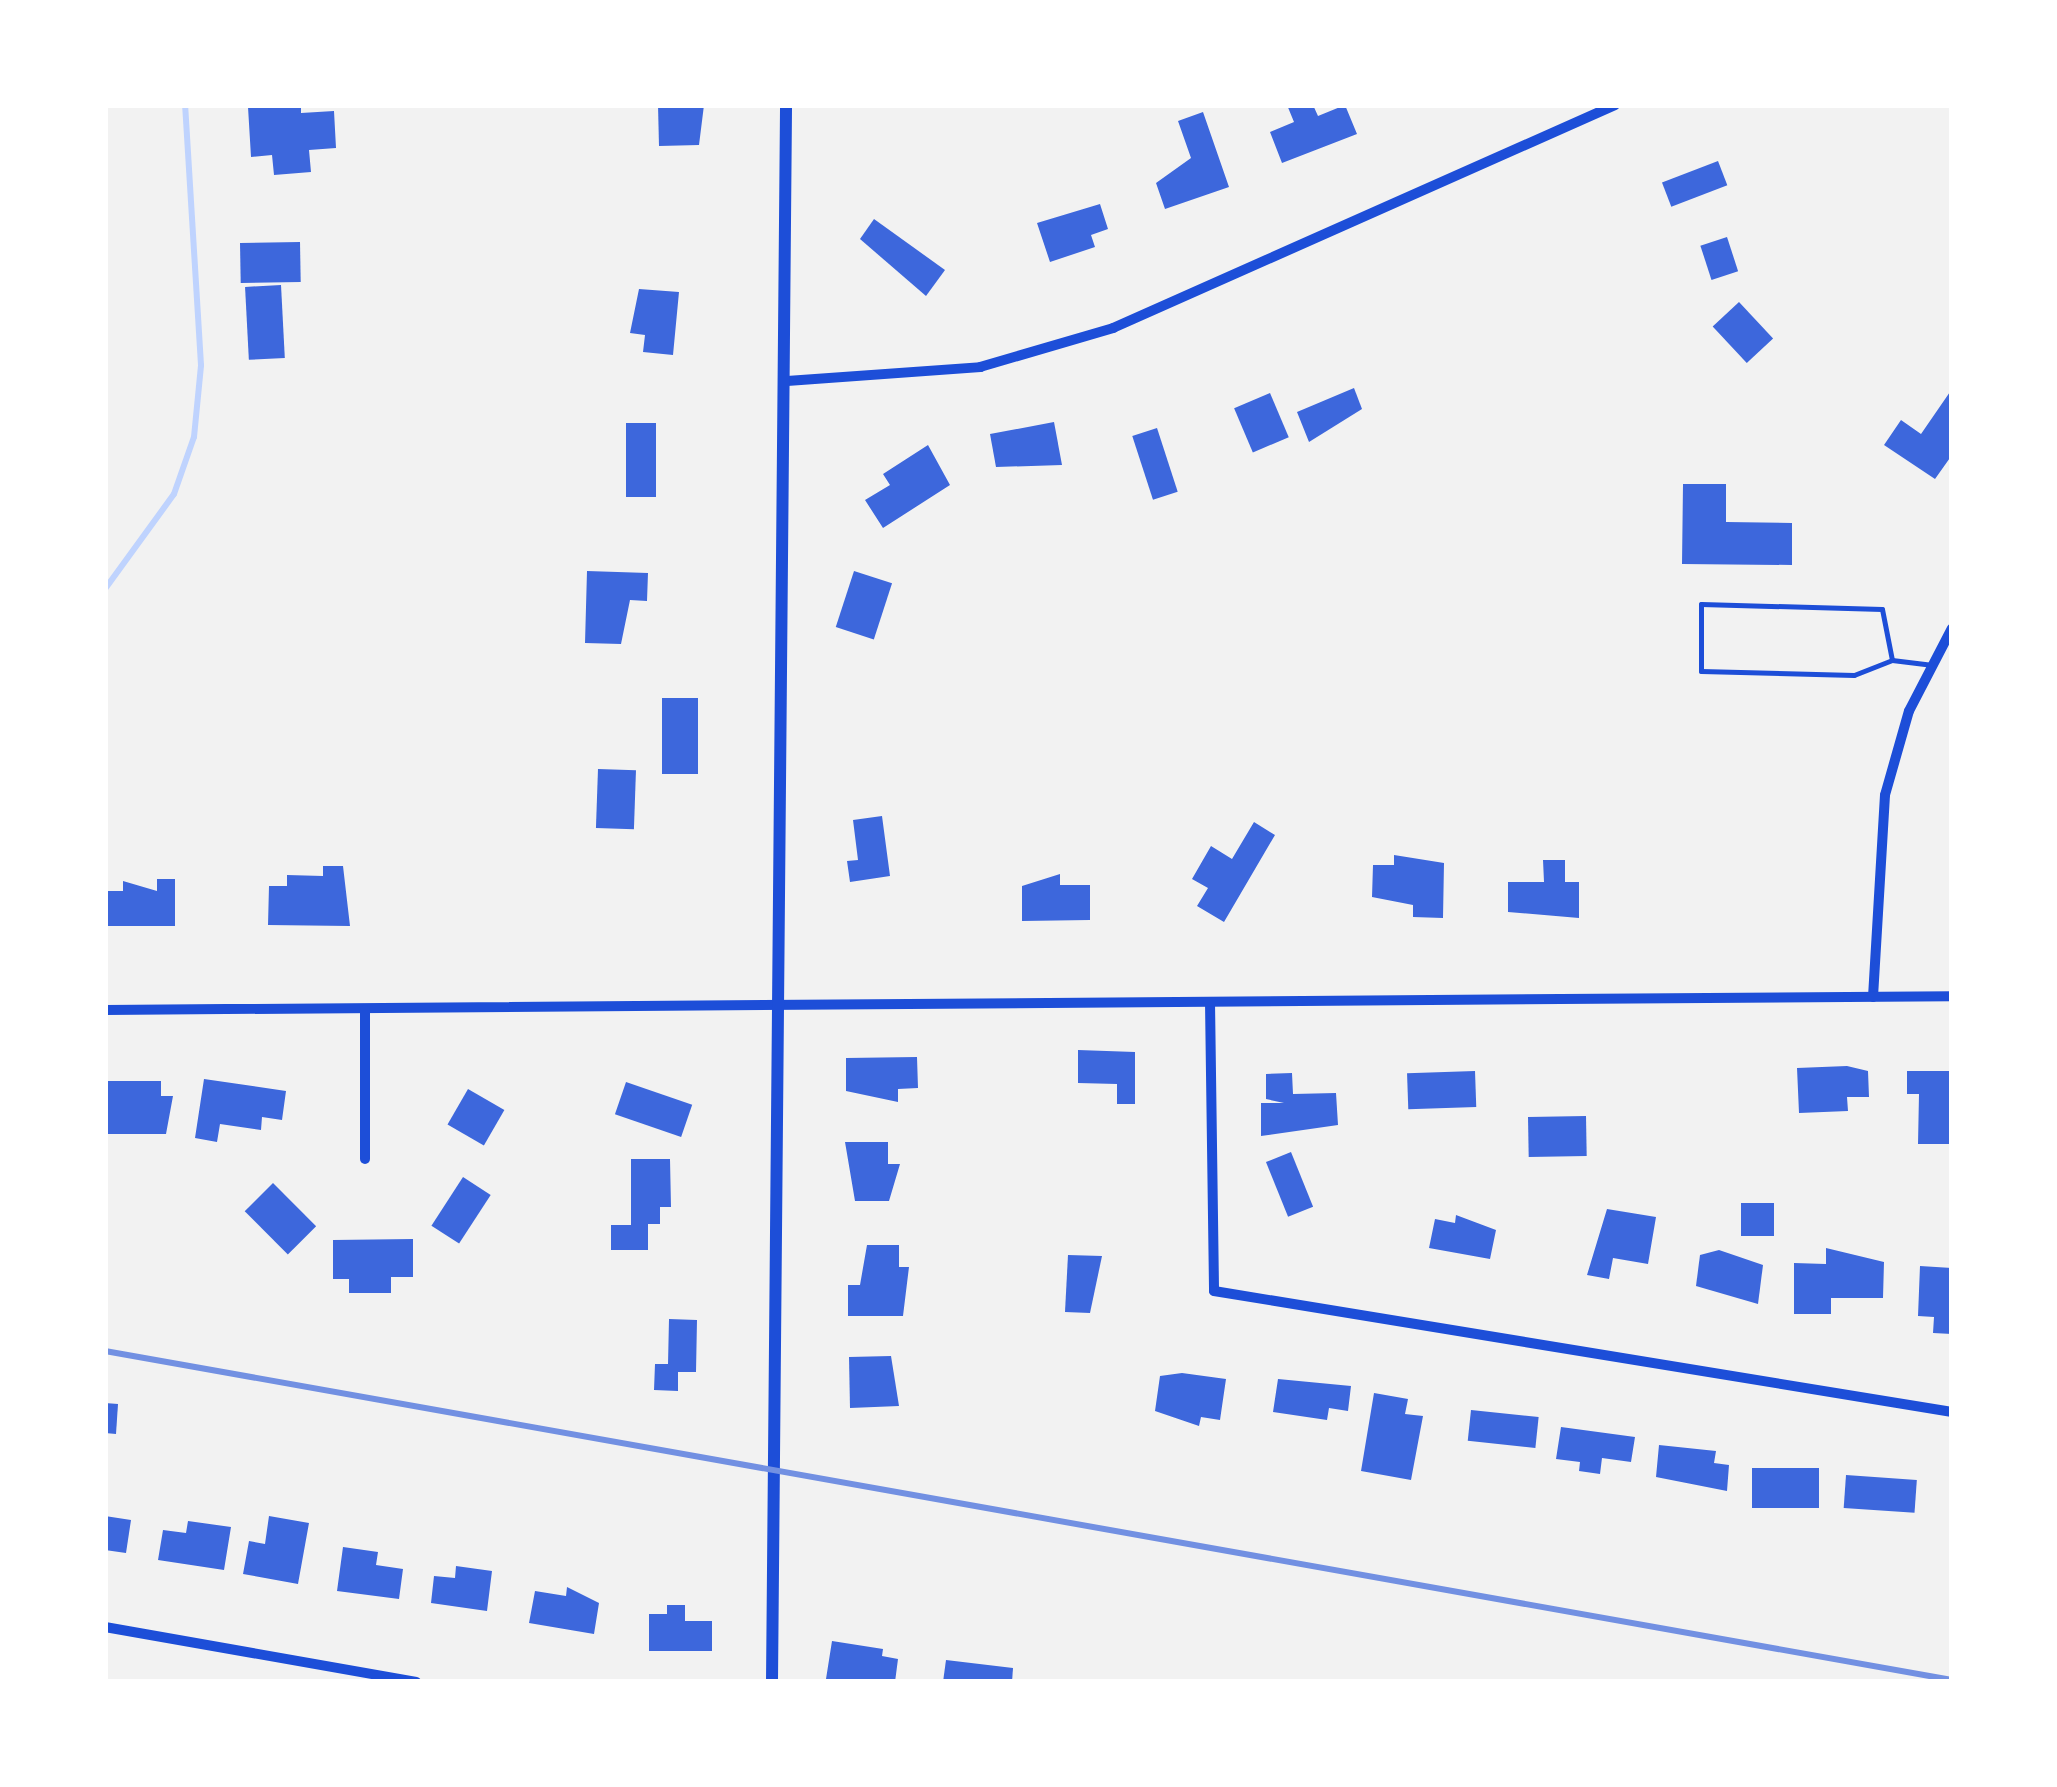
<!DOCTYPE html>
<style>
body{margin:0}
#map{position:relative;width:2057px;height:1787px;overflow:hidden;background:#f2f2f2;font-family:Rubik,sans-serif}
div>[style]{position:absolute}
.stream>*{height:6px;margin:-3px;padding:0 3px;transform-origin:3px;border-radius:3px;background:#bfd3fe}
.building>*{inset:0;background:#3d67dc;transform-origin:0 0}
.service>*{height:5px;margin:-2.5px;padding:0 2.5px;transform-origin:2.5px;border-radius:2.5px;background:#1d4ed8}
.minor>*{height:10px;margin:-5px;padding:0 5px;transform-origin:5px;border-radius:5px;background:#1d4ed8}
.tertiary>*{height:12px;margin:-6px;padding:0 6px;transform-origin:6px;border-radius:6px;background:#1d4ed8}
.rail>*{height:6px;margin:-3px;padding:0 3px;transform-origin:3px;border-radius:3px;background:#7290e2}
span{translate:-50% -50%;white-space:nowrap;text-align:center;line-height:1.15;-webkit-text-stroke:10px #fff;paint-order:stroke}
.frame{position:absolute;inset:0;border:108px solid #fff;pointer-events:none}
</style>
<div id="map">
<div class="stream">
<div style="left:105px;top:589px;width:117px;rotate:-54deg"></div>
<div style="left:174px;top:494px;width:60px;rotate:-70.7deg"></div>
<div style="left:194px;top:437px;width:72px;rotate:-84.4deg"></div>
<div style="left:201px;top:365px;width:260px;rotate:-93.5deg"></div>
</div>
<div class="building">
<div style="clip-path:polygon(301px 105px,301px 113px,334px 111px,336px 148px,309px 150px,311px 172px,274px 175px,272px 155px,251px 157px,248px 107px)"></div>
<div style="clip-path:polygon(658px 105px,704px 105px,699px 145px,659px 146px)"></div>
<div style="clip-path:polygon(1287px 105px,1313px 105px,1318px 116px,1345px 105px,1357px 134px,1282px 163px,1270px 132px,1294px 122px)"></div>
<div style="clip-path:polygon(1203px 112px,1229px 187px,1165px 209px,1156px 183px,1191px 158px,1178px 121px)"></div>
<div style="left:1718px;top:161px;width:26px;height:60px;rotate:69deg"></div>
<div style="clip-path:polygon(1100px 204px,1108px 229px,1091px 235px,1095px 247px,1050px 262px,1037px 223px)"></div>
<div style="clip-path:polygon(874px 219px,945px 270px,926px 296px,860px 239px)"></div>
<div style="left:1727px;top:237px;width:36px;height:28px;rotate:72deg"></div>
<div style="left:300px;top:242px;width:40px;height:60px;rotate:89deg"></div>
<div style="left:281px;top:285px;width:73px;height:36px;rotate:87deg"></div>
<div style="clip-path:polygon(639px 289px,679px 292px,673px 355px,643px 352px,645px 335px,630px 333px)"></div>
<div style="left:1739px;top:302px;width:50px;height:36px;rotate:47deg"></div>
<div style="clip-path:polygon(1354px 388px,1362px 409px,1309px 442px,1297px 412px)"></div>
<div style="clip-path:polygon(1952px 389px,1952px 455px,1935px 479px,1884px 445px,1901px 420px,1921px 434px)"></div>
<div style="left:1270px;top:393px;width:48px;height:39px;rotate:67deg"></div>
<div style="clip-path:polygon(1054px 422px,1062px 465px,996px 467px,990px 434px)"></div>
<div style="left:626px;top:423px;width:30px;height:74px"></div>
<div style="left:1157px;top:428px;width:67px;height:26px;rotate:72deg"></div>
<div style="clip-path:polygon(928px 445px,950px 485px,883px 528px,865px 500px,890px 485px,883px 474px)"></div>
<div style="clip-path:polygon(1683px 484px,1726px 484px,1726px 522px,1792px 523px,1792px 565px,1682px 564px)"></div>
<div style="clip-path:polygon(587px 571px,648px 573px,647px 601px,630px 600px,621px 644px,585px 643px)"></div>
<div style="left:854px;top:571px;width:40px;height:59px;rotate:18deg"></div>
<div style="left:662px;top:698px;width:36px;height:76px"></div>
<div style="left:598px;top:769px;width:38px;height:59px;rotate:2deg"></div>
<div style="clip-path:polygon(882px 816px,890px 876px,850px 882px,847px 861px,858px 860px,853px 820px)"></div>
<div style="clip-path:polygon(1254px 822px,1275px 835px,1224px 922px,1197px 906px,1208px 888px,1192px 879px,1211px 846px,1232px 859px)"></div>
<div style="clip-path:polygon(1394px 855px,1444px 863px,1443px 918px,1413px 917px,1413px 905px,1372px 897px,1373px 865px,1394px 865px)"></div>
<div style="clip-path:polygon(1543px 860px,1565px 860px,1565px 882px,1579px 882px,1579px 918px,1508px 912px,1508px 882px,1544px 882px)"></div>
<div style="clip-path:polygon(323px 866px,343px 866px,350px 926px,268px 925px,269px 886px,287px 886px,287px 875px,323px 876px)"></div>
<div style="clip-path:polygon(1060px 874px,1060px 885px,1090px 885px,1090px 920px,1022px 921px,1022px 886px)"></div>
<div style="clip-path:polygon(157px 879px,175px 879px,175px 926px,107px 926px,107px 891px,123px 891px,123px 881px,157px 891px)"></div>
<div style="clip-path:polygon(1078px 1050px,1135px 1052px,1135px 1104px,1117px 1104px,1117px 1084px,1078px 1083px)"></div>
<div style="clip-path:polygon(917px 1057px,918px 1088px,898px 1089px,898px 1102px,846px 1091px,846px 1058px)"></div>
<div style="clip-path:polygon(1847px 1066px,1868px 1071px,1869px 1097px,1847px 1097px,1848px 1111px,1799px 1113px,1797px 1068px)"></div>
<div style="left:1475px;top:1071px;width:36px;height:68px;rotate:88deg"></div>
<div style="clip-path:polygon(1907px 1071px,1951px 1071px,1952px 1144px,1918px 1144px,1919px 1094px,1907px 1094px)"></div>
<div style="clip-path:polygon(1292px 1073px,1293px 1094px,1336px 1093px,1338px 1125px,1261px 1136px,1261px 1103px,1284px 1103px,1266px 1099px,1266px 1074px)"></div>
<div style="clip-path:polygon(204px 1079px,286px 1091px,282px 1120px,262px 1117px,261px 1130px,220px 1124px,217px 1142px,195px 1138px)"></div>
<div style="clip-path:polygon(105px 1081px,161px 1081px,161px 1096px,173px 1096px,166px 1134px,105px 1134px)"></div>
<div style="left:626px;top:1082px;width:70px;height:34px;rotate:19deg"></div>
<div style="left:468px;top:1089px;width:42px;height:41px;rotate:30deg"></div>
<div style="left:1586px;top:1116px;width:40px;height:58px;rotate:89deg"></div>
<div style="clip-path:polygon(845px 1142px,888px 1142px,888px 1164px,900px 1164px,889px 1201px,855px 1201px)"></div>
<div style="left:1291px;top:1152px;width:59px;height:27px;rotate:68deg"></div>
<div style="clip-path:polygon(631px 1159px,670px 1159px,671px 1207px,660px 1207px,660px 1224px,648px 1224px,648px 1250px,611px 1250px,611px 1225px,631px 1225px)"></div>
<div style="left:463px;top:1177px;width:33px;height:58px;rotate:33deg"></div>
<div style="left:273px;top:1183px;width:61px;height:40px;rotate:45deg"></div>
<div style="left:1741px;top:1203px;width:33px;height:33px"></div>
<div style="clip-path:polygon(1607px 1209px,1656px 1217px,1648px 1264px,1613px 1258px,1609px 1279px,1587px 1275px)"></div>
<div style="clip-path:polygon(1456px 1215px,1496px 1230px,1490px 1259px,1429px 1248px,1435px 1219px,1455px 1223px)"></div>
<div style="clip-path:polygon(413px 1239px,413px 1277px,391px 1277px,391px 1293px,349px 1293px,349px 1279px,333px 1279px,333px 1240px)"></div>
<div style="clip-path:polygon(867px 1245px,899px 1245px,899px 1267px,909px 1267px,903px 1316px,848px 1316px,848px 1285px,860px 1285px)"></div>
<div style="clip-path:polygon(1826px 1248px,1884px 1262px,1883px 1298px,1831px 1298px,1831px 1314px,1794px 1314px,1794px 1263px,1826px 1264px)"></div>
<div style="clip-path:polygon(1719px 1250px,1763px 1265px,1758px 1304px,1696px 1286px,1700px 1255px)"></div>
<div style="clip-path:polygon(1068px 1255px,1102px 1256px,1090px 1313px,1065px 1312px)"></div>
<div style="clip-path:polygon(1920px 1266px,1952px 1268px,1952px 1334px,1933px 1333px,1934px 1317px,1918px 1316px)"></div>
<div style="clip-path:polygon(669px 1319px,697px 1320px,696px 1372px,678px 1372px,678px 1391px,654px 1390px,655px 1364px,668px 1364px)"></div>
<div style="clip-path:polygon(891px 1356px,899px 1406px,850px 1408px,849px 1357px)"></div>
<div style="clip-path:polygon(1182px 1373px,1226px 1379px,1220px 1420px,1201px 1417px,1199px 1426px,1155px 1411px,1160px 1376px)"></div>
<div style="clip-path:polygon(1278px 1379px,1351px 1386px,1348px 1411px,1329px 1408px,1327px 1420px,1273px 1412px)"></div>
<div style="clip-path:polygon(1374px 1393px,1408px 1399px,1405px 1414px,1423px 1416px,1411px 1480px,1361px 1471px)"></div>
<div style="clip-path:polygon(105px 1403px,118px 1404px,116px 1434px,105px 1433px)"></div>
<div style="left:1471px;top:1410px;width:68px;height:31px;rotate:6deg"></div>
<div style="clip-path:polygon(1561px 1427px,1635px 1437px,1631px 1462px,1602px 1458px,1600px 1474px,1579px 1471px,1580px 1462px,1556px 1459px)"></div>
<div style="clip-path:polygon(1659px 1445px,1716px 1451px,1714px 1463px,1729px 1465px,1727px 1491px,1656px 1477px)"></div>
<div style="left:1752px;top:1468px;width:67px;height:40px"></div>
<div style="left:1846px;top:1475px;width:71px;height:33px;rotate:4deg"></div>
<div style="clip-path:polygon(105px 1516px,131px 1520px,126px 1553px,105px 1550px)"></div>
<div style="clip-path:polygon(269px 1516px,309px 1523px,298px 1584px,243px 1574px,249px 1541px,265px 1544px)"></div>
<div style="clip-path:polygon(188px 1521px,231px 1527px,224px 1570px,158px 1560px,163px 1530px,186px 1533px)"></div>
<div style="clip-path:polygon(343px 1547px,378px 1552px,376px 1565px,403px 1569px,399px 1599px,337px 1591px)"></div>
<div style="clip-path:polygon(456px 1566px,492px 1571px,487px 1611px,431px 1603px,434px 1576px,455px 1578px)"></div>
<div style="clip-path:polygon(567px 1587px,599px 1603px,594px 1634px,529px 1623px,535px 1591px,566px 1596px)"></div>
<div style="clip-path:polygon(667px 1605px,685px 1605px,685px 1621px,712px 1621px,712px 1651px,649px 1651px,649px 1614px,667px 1614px)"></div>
<div style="clip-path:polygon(832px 1641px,883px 1649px,882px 1656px,898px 1659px,895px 1682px,826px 1679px)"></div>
<div style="clip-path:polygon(946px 1660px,1013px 1668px,1012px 1682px,943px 1682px)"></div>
</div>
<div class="service">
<div style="left:1892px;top:660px;width:52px;rotate:-101.1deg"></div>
<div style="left:1882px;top:609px;width:181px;rotate:-178.4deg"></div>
<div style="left:1701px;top:604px;width:67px;rotate:90deg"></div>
<div style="left:1701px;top:671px;width:153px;rotate:1.5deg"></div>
<div style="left:1854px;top:675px;width:41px;rotate:-21.5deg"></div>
<div style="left:1892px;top:660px;width:39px;rotate:7deg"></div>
</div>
<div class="minor">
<div style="left:787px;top:381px;width:194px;rotate:-4.1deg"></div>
<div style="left:980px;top:367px;width:139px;rotate:-16.3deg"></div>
<div style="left:1113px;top:328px;width:549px;rotate:-23.95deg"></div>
<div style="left:1873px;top:997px;width:202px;rotate:-86.6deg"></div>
<div style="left:1885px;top:795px;width:87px;rotate:-74.1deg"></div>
<div style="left:1909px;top:711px;width:93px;rotate:-62.6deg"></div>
<div style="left:1210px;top:1002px;width:289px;rotate:89.2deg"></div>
<div style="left:1214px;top:1291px;width:748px;rotate:9.31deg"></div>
<div style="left:105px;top:1010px;width:1847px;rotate:-0.43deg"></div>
<div style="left:365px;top:1159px;width:149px;rotate:-90deg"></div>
<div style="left:105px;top:1627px;width:316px;rotate:10deg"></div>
</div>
<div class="tertiary">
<div style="left:772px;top:1682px;width:1577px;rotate:-89.49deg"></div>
</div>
<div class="rail">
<div style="left:105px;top:1351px;width:1876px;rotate:10.1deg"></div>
</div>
<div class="frame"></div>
</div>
